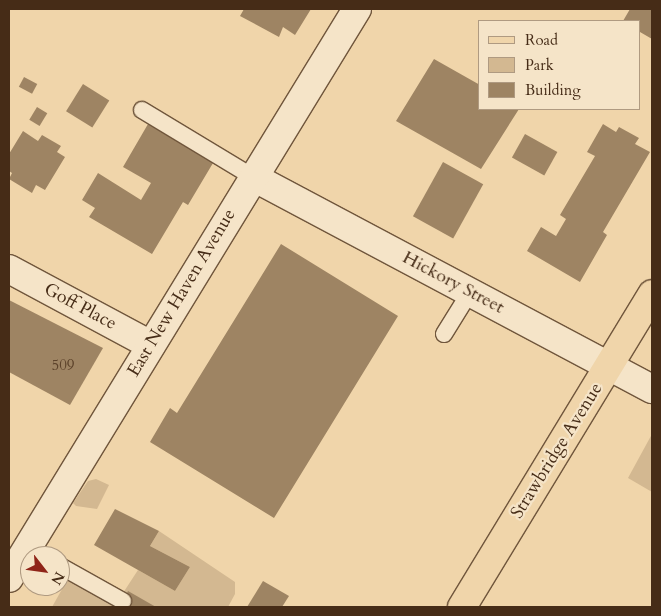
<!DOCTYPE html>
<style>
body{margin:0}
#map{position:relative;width:661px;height:616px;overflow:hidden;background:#f0d5aa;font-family:Cardo,serif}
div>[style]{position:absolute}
.green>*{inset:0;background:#d3b891}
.building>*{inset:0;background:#9e8463;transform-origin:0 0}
.roads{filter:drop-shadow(1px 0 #70563c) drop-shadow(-1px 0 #70563c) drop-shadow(0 1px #70563c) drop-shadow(0 -1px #70563c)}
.lane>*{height:16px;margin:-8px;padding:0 8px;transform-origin:8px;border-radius:8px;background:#f5e4c8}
.street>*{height:28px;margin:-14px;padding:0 14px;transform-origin:14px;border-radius:14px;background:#f5e4c8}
.secondary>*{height:28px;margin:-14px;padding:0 14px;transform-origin:14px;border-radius:14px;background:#f5e4c8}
.primary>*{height:28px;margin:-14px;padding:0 14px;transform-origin:14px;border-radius:14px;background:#f0d5aa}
span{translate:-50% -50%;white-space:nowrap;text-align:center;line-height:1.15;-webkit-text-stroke:4.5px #f5e4c8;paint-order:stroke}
.number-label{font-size:15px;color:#5c422a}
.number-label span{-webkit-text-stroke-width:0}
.street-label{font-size:18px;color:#462c17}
.frame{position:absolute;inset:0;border:10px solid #462c17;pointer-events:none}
.legend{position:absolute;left:478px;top:20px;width:162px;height:90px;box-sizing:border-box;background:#f5e4c8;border:1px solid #af9a81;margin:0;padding:6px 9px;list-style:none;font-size:15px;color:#462c17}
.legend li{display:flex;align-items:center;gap:10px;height:25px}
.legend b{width:25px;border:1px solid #af9a81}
.north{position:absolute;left:20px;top:546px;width:50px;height:50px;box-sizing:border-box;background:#f5e4c8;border:1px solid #af9a81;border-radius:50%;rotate:120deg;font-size:14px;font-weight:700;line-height:20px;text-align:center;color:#462c17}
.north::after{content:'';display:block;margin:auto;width:18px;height:22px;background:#8f2418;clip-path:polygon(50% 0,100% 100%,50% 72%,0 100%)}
</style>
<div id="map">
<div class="green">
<div style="clip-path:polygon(652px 434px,652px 492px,628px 478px)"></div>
<div style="clip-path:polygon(96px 479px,109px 485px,97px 509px,76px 506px,73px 503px,88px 481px)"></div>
<div style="clip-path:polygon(159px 531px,235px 582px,235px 594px,228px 607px,155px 607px,128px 592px,123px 593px,138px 570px,175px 591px,190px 567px,150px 546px)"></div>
<div style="clip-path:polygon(70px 575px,116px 600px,113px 607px,52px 607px)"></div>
</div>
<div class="building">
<div style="clip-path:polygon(244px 9px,311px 9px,295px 35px,283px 27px,279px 37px,240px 16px)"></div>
<div style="clip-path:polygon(630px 9px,652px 9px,652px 39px,640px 32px,640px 21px,623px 21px)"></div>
<div style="clip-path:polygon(434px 59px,480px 85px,480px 109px,519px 109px,481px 169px,396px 121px)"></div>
<div style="left:24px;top:77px;width:15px;height:11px;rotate:28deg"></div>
<div style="left:83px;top:84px;width:31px;height:32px;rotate:32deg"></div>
<div style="left:37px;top:107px;width:12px;height:15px;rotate:31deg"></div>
<div style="clip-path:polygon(148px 124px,213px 163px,188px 205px,183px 202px,152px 254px,89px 217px,95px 208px,82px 200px,98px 173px,141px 200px,151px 183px,123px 167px)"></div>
<div style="clip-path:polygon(603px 124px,616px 132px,619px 127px,639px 138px,635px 144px,650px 152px,603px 232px,607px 235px,580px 282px,527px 251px,541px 227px,556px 236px,566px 219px,560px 215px,595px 156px,587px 152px)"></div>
<div style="clip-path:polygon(23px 131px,38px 141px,42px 135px,61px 146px,57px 152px,65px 157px,45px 190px,36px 185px,32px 193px,9px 179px,12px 173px,9px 171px,9px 154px)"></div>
<div style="left:525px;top:134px;width:37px;height:27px;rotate:29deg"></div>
<div style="left:443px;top:162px;width:46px;height:62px;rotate:29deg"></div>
<div style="clip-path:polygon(281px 244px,398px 316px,274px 518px,150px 442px,170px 408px,177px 413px)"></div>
<div style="clip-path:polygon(9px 300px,103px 348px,70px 405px,9px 372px)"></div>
<div style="clip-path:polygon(115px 509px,159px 531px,150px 546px,190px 567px,175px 591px,94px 545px)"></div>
<div style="clip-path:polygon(263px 581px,289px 596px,282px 607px,247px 607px)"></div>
<div style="clip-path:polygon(128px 591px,156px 607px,119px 607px)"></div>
</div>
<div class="roads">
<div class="lane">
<div style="left:142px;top:110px;width:130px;rotate:31.1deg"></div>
<div style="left:444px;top:334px;width:49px;rotate:-58.2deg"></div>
<div style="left:60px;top:566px;width:72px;rotate:29.1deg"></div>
</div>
<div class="street">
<div style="left:253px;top:177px;width:452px;rotate:28deg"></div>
<div style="left:9px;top:269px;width:161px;rotate:28.2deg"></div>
</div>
<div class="secondary">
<div style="left:9px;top:578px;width:667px;rotate:-58.55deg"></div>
</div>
<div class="primary">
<div style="left:462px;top:607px;width:366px;rotate:-58.7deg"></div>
</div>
</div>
<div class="number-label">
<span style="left:63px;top:366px">509</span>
</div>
<div class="street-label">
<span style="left:453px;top:283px;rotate:28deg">Hickory Street</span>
<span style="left:182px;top:293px;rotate:-59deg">East New Haven Avenue</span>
<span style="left:80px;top:307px;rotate:28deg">Goff Place</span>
<span style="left:557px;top:451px;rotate:-58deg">Strawbridge Avenue</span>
</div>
<div class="frame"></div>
<ul class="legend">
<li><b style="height:6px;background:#f0d5aa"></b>Road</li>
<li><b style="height:14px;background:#d3b891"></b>Park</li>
<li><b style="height:14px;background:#9e8463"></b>Building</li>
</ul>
<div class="north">N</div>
</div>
